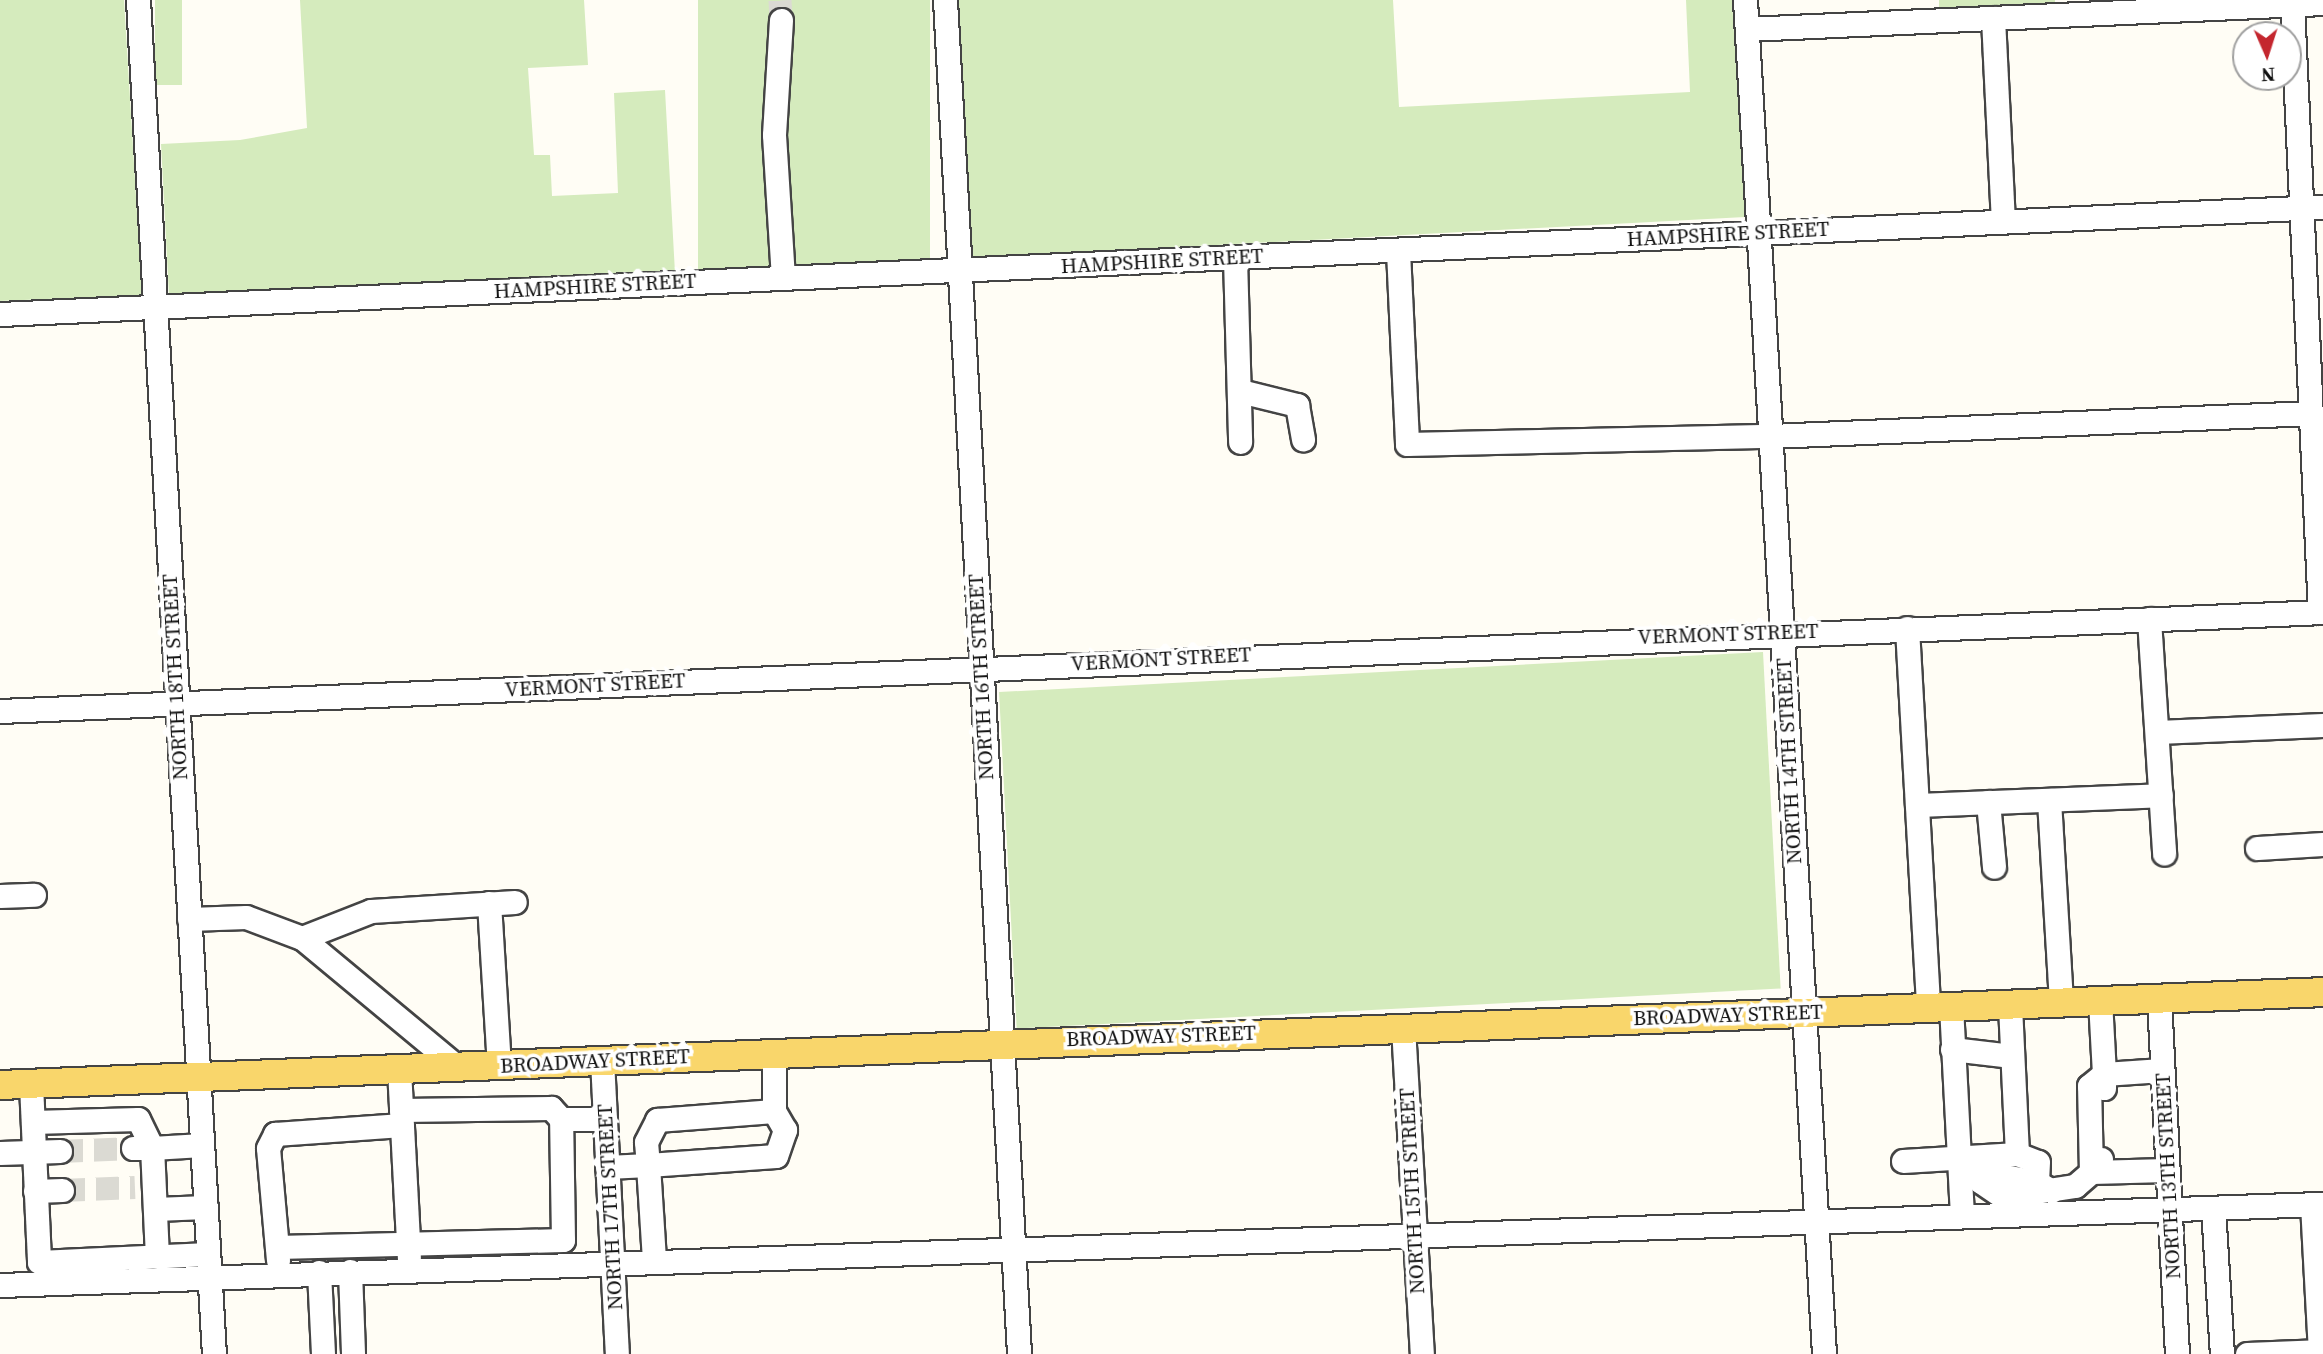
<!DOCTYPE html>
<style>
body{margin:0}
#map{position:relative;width:2323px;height:1354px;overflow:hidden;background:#fffdf5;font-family:"Source Serif 4",serif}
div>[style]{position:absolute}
.green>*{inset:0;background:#d5ebbd;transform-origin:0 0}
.minor-tunnel>*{height:23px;margin-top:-11.5px;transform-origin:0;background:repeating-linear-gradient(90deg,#dbdad3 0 23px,transparent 0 34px)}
.roads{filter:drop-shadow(2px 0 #444) drop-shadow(-2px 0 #444) drop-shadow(0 2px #444) drop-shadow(0 -2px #444)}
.minor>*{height:23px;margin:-11.5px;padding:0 11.5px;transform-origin:11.5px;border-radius:11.5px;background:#fff}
.major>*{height:28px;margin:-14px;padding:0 14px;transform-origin:14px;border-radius:14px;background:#f9d66b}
span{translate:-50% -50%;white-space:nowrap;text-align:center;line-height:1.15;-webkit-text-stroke:7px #fff;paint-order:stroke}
.street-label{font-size:21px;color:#111}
.north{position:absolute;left:2232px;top:21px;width:70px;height:70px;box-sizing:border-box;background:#fff;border:2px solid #a0a0a0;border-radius:50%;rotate:177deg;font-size:19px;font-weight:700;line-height:28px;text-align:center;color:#111}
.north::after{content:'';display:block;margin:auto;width:24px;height:32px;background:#c4262e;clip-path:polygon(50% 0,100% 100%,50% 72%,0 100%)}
</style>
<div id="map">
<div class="green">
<div style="clip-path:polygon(0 0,124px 0,142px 295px,0 301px)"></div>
<div style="left:155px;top:0;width:27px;height:85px"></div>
<div style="clip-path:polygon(300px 0,584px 0,588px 65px,528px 68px,534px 155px,550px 155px,552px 196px,618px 193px,614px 93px,665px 90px,675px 273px,169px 295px,161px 144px,240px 140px,307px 128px)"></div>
<div style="left:698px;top:0;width:232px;height:272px"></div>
<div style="clip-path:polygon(958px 0,1393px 0,1399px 107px,1690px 92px,1686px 0,1732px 0,1745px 217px,972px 258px)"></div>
<div style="clip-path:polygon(1939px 0,2055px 0,2055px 3px,1939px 9px)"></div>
<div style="left:1763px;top:652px;width:337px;height:765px;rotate:87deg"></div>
</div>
<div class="minor-tunnel">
<div style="left:780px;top:0;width:20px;rotate:87deg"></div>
<div style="left:60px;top:1151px;width:73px;rotate:-2.4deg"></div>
<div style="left:62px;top:1190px;width:73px;rotate:-2.4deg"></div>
</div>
<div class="roads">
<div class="minor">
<div style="left:138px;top:0;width:1356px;rotate:86.79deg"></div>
<div style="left:945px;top:0;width:1356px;rotate:86.87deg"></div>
<div style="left:1745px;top:0;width:1356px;rotate:86.66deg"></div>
<div style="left:2292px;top:5px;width:608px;rotate:87.36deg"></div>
<div style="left:1993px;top:18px;width:203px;rotate:87.2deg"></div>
<div style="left:781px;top:20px;width:115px;rotate:93.5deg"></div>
<div style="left:774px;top:135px;width:143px;rotate:86.4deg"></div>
<div style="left:1747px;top:29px;width:577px;rotate:-2.58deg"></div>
<div style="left:1398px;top:251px;width:193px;rotate:87.3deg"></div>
<div style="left:1407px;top:444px;width:364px;rotate:-1.3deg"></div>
<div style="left:1771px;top:436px;width:539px;rotate:-2.44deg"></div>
<div style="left:1235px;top:258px;width:184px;rotate:88.4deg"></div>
<div style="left:0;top:314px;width:2325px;rotate:-2.64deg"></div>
<div style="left:1240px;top:391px;width:59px;rotate:13.8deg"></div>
<div style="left:1297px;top:405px;width:35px;rotate:80deg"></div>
<div style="left:2149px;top:619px;width:235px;rotate:86.3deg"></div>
<div style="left:1907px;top:628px;width:380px;rotate:86.8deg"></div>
<div style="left:0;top:711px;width:2325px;rotate:-2.44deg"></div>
<div style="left:2157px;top:732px;width:166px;rotate:-2.4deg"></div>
<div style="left:2049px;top:800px;width:202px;rotate:86.6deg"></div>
<div style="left:1988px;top:802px;width:65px;rotate:84.7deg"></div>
<div style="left:1917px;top:805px;width:244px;rotate:-2.3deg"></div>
<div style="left:2257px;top:848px;width:66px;rotate:-3.5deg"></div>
<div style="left:0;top:896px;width:34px;rotate:-2deg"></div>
<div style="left:489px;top:903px;width:162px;rotate:86.5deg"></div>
<div style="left:189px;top:919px;width:57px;rotate:-2deg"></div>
<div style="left:246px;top:917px;width:60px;rotate:20.6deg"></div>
<div style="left:302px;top:938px;width:200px;rotate:39.7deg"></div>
<div style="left:302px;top:938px;width:74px;rotate:-21.4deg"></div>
<div style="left:371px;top:911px;width:144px;rotate:-3.6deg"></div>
<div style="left:2159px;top:999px;width:355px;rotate:87.1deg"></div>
<div style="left:1951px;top:1006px;width:209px;rotate:87deg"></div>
<div style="left:1403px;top:1027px;width:328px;rotate:86.7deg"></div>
<div style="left:1952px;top:1049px;width:60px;rotate:6.7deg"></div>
<div style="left:602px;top:1060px;width:294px;rotate:87.1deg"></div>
<div style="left:399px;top:1069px;width:189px;rotate:87deg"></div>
<div style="left:31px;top:1084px;width:178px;rotate:87.4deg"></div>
<div style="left:39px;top:1262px;width:169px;rotate:-2.7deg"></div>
<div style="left:2104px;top:1088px;width:14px;rotate:-90deg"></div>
<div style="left:2104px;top:1074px;width:58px;rotate:-3.9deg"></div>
<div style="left:561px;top:1119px;width:44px"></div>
<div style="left:33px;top:1122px;width:105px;rotate:-1.6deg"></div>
<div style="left:138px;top:1119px;width:32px;rotate:64deg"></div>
<div style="left:152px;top:1148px;width:19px;rotate:180deg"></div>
<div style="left:0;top:1153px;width:60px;rotate:-1.9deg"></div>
<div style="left:2017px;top:1154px;width:22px;rotate:21deg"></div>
<div style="left:2038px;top:1162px;width:20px;rotate:93deg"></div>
<div style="left:1966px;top:1158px;width:28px;rotate:58deg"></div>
<div style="left:1981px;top:1182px;width:27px;rotate:34deg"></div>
<div style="left:2003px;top:1197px;width:73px;rotate:-8.7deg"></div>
<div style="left:2075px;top:1186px;width:21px;rotate:-41deg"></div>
<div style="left:2091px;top:1172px;width:86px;rotate:-91.3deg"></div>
<div style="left:2089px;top:1086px;width:19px;rotate:-39deg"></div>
<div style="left:2104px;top:1074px;width:73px;rotate:-93.1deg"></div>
<div style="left:2101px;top:1159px;width:16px;rotate:128deg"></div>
<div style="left:2091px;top:1172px;width:76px;rotate:-1.5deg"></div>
<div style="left:1903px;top:1161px;width:114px;rotate:-3.5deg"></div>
<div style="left:2017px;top:1154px;width:150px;rotate:-92.7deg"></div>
<div style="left:607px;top:1167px;width:41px;rotate:-2.8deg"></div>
<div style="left:648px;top:1165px;width:23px;rotate:-95deg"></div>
<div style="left:646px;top:1142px;width:25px;rotate:-63deg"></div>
<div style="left:657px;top:1120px;width:117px;rotate:-4.4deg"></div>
<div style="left:774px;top:1111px;width:59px;rotate:-90deg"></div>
<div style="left:1971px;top:1170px;width:67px;rotate:10.3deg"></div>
<div style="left:2037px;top:1182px;width:17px;rotate:31deg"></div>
<div style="left:35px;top:1191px;width:27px;rotate:-2deg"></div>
<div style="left:2312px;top:1204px;width:147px;rotate:86.9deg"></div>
<div style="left:2213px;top:1208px;width:146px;rotate:86.5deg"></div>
<div style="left:155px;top:1209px;width:51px;rotate:-2.2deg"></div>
<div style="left:277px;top:1247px;width:286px;rotate:-1.4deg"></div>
<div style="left:563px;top:1240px;width:121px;rotate:-90.9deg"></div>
<div style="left:561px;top:1119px;width:15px;rotate:-132deg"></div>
<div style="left:551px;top:1108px;width:150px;rotate:179.2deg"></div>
<div style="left:157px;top:1257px;width:109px;rotate:-92.6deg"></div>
<div style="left:152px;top:1148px;width:50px;rotate:-3.4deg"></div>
<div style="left:278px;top:1260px;width:112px;rotate:-95.1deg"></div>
<div style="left:268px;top:1148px;width:16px;rotate:-63deg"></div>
<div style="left:275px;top:1134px;width:127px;rotate:-4.1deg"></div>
<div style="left:654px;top:1260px;width:95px;rotate:-93.6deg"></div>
<div style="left:648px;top:1165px;width:128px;rotate:-4deg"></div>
<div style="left:776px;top:1156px;width:28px;rotate:-71deg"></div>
<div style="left:785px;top:1130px;width:22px;rotate:-120deg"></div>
<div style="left:350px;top:1271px;width:83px;rotate:87.9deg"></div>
<div style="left:319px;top:1272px;width:82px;rotate:87.2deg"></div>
<div style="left:0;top:1285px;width:2324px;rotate:-2deg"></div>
<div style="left:2247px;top:1354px;width:76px;rotate:-2.3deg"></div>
</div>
<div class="major">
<div style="left:0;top:1085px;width:2325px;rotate:-2.29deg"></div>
</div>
</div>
<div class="street-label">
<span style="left:1728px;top:234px;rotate:-3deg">HAMPSHIRE STREET</span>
<span style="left:1162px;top:261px;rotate:-3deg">HAMPSHIRE STREET</span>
<span style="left:595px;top:286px;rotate:-3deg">HAMPSHIRE STREET</span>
<span style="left:1728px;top:634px;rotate:-2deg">VERMONT STREET</span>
<span style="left:1161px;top:659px;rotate:-3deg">VERMONT STREET</span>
<span style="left:175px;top:677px;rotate:-93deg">NORTH 18TH STREET</span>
<span style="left:981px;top:677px;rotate:-93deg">NORTH 16TH STREET</span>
<span style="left:595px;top:685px;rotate:-3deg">VERMONT STREET</span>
<span style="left:1789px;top:761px;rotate:-93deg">NORTH 14TH STREET</span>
<span style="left:1728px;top:1015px;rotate:-2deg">BROADWAY STREET</span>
<span style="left:1161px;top:1036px;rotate:-2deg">BROADWAY STREET</span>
<span style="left:595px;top:1061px;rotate:-3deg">BROADWAY STREET</span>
<span style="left:2168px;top:1176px;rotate:-93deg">NORTH 13TH STREET</span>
<span style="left:1412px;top:1191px;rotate:-93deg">NORTH 15TH STREET</span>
<span style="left:610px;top:1207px;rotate:-93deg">NORTH 17TH STREET</span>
</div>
<div class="north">N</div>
</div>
